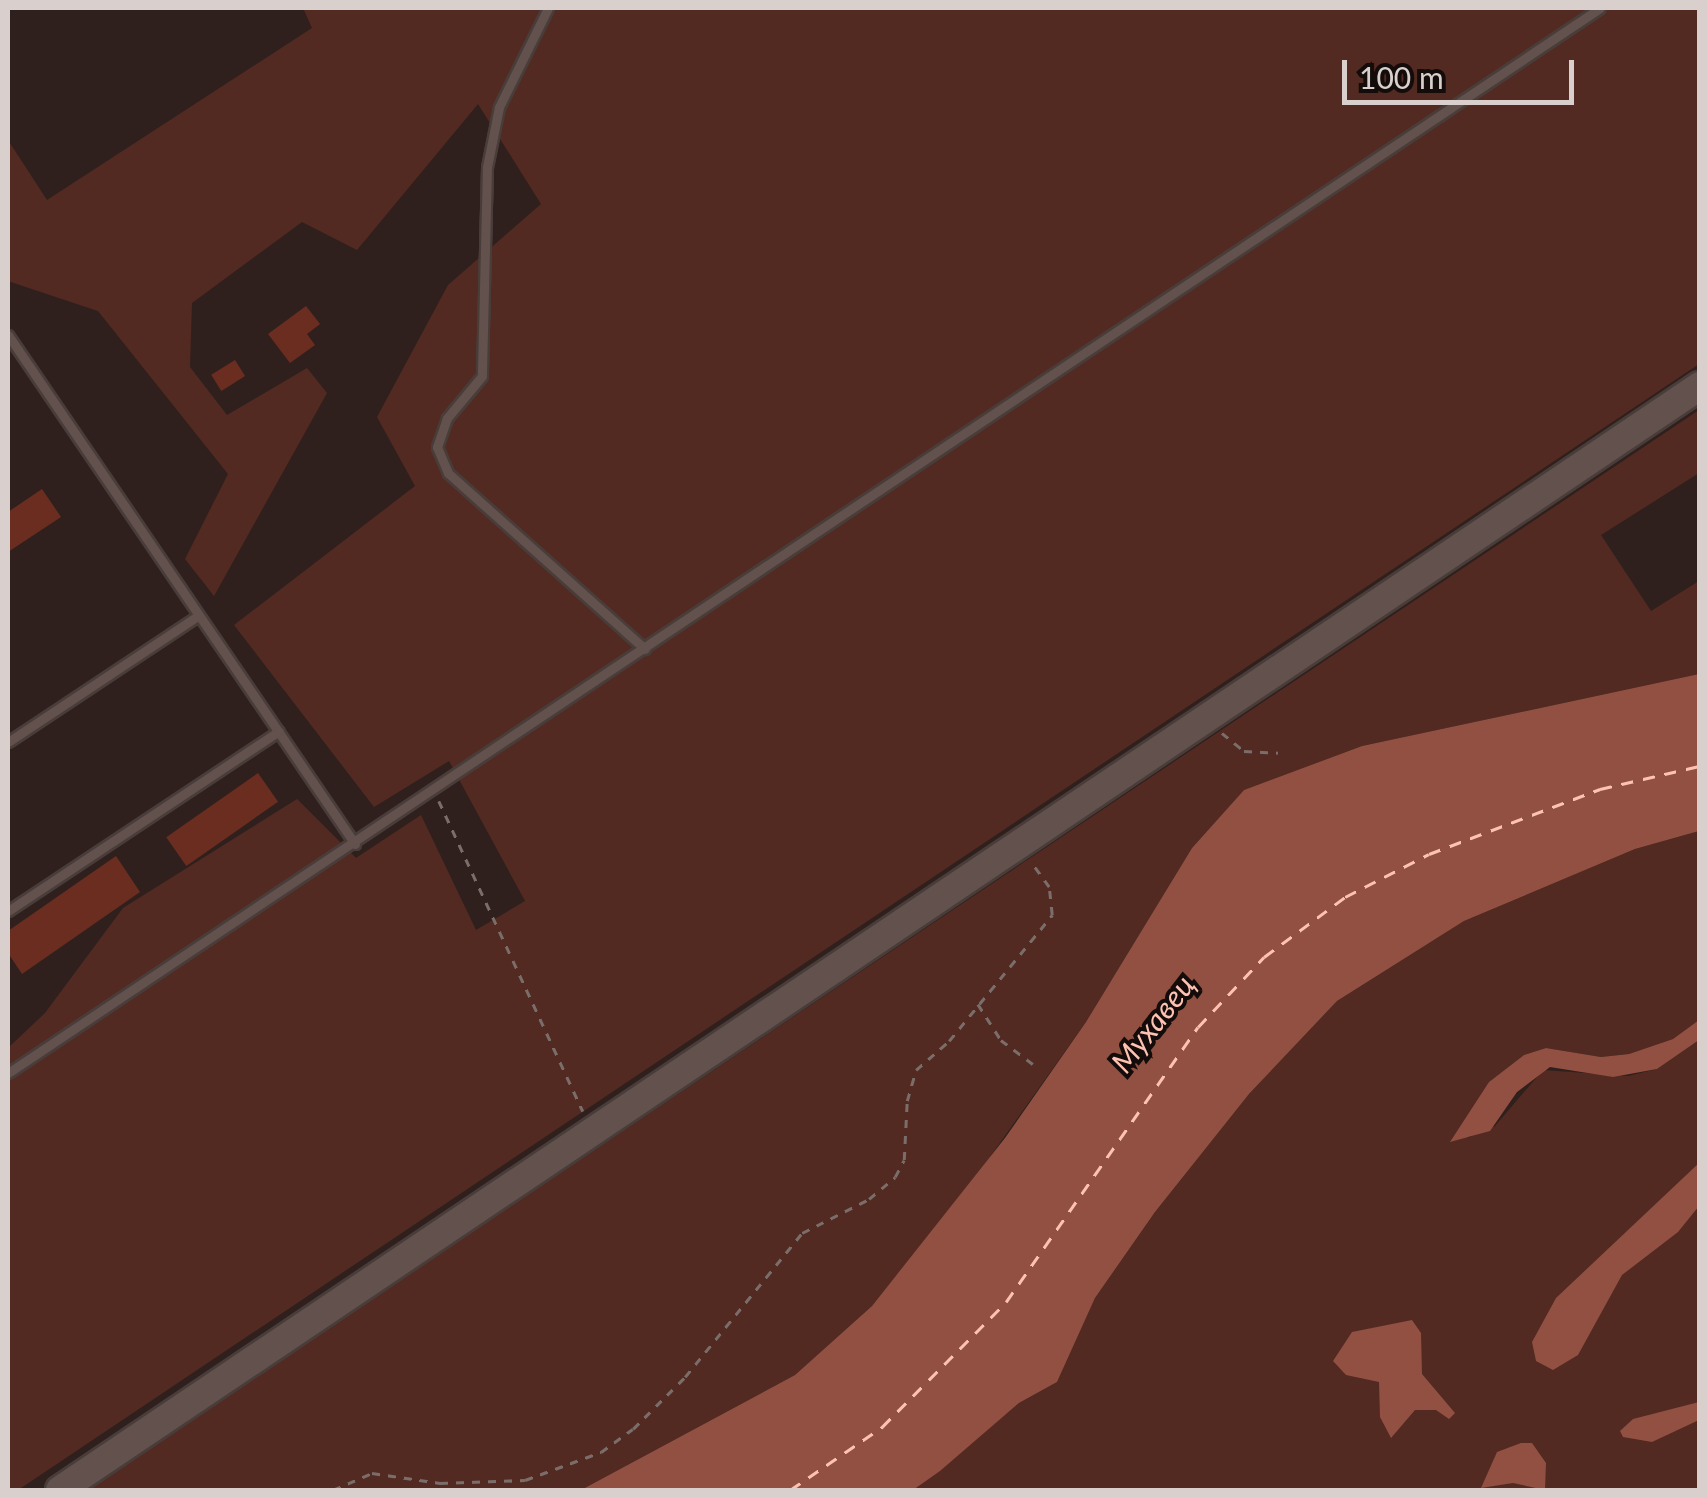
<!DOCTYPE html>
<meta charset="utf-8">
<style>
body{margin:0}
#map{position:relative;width:1707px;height:1498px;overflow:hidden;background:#30201d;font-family:Lato,sans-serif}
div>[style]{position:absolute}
.green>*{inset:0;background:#522a21}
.water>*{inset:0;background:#915041}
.ferry>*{height:2.5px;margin-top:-1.25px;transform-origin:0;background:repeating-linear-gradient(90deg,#fec2b3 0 12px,transparent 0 22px)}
.building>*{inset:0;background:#6a2d20;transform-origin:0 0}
.path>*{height:2.5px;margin-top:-1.25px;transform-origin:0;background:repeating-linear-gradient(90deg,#7a6d6a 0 8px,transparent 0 16px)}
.roads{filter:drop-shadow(2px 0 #493d3a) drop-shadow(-2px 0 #493d3a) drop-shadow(0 2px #493d3a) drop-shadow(0 -2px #493d3a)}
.lane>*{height:9px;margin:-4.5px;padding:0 4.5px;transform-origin:4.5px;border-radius:4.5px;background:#63514d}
.secondary>*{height:28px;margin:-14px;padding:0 14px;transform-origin:14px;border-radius:14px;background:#63514d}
span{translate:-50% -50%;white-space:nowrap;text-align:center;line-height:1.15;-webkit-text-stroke:8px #130c0a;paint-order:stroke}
.water-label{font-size:30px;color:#fec2b3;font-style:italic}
.frame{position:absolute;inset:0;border:10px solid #d9cfcc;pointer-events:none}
.scale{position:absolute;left:1342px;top:60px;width:232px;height:45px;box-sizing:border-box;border:5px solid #d9cfcc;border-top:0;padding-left:12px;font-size:30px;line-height:35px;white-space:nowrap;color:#d9cfcc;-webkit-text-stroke:8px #130c0a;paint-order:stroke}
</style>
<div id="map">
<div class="green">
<div style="clip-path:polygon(303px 8px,1699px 8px,1699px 364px,18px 1490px,8px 1490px,8px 1048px,45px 1013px,123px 908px,297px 799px,356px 858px,421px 815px,476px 930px,525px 901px,449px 761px,374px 807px,234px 625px,415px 486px,377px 417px,448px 285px,541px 204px,478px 104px,357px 250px,302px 222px,192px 303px,190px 367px,227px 415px,307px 368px,327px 393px,214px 596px,185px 559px,228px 474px,98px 311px,8px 281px,8px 140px,47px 200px,312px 28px)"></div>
<div style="clip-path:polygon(1699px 410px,1699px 473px,1601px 535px,1651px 611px,1699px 581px,1699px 674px,1362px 746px,1244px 790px,1192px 848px,1086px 1022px,972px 1182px,872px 1306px,795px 1375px,581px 1490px,87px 1490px)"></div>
<div style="clip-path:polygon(1699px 831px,1699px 1020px,1673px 1039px,1629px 1054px,1601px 1057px,1546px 1048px,1524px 1055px,1489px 1082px,1468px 1138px,1495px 1126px,1543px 1070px,1628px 1076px,1657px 1069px,1699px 1040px,1699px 1490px,913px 1490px,1019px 1403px,1057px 1382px,1095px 1298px,1155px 1212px,1249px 1094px,1337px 1001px,1464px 921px,1635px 849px)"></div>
</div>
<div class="water">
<div style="clip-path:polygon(1699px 674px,1699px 831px,1635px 849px,1464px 921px,1337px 1001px,1249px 1094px,1155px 1212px,1095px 1298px,1057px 1382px,1019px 1403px,940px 1471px,913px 1490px,581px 1490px,795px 1375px,872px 1306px,1005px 1138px,1086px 1022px,1192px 848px,1244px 790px,1362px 746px)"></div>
<div style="clip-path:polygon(1699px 1020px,1699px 1040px,1657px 1069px,1613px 1077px,1550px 1067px,1517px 1092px,1490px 1131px,1450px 1142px,1489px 1082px,1524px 1055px,1546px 1048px,1601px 1057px,1629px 1054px,1673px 1039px)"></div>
<div style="clip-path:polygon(1699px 1163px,1699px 1206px,1678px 1232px,1622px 1275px,1578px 1355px,1553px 1370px,1536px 1361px,1532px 1342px,1556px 1298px)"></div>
<div style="clip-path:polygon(1412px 1320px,1421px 1333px,1422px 1374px,1455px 1413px,1449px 1419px,1436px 1410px,1415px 1410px,1391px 1438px,1380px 1417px,1379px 1382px,1346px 1375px,1333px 1361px,1352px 1332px)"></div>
<div style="clip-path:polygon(1699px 1402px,1699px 1420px,1652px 1442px,1623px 1437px,1620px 1431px,1633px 1419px)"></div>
<div style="clip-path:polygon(1521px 1443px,1532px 1443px,1546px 1463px,1545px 1490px,1513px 1483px,1481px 1488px,1497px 1452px)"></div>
</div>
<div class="ferry">
<div style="left:790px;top:1490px;width:112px;rotate:-34.4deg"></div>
<div style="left:882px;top:1427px;width:176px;rotate:-45.2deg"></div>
<div style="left:1006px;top:1302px;width:335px;rotate:-55.1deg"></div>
<div style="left:1198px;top:1027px;width:96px;rotate:-46.7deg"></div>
<div style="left:1264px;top:957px;width:101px;rotate:-36.5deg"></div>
<div style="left:1345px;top:897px;width:94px;rotate:-27.1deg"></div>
<div style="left:1429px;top:854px;width:183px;rotate:-20.8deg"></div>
<div style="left:1600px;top:789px;width:103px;rotate:-13deg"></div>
</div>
<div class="building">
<div style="clip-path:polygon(306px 306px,320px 324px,307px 334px,315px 345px,290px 363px,268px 334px)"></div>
<div style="left:235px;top:360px;width:19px;height:28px;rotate:58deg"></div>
<div style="clip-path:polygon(42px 489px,61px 517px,8px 552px,8px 512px)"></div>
<div style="left:258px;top:773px;width:35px;height:112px;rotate:55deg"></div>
<div style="clip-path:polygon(116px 856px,140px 892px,22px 974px,8px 953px,8px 931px)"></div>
</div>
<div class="path">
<div style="left:1222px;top:733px;width:28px;rotate:39deg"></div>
<div style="left:1244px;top:751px;width:34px;rotate:3deg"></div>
<div style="left:439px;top:801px;width:342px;rotate:65.1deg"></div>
<div style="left:978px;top:1004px;width:43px;rotate:57.4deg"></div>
<div style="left:1001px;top:1040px;width:40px;rotate:37deg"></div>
<div style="left:333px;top:1490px;width:43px;rotate:-23.6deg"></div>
<div style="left:372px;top:1473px;width:69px;rotate:8.4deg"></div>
<div style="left:440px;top:1483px;width:85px;rotate:-2deg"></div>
<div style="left:525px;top:1480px;width:81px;rotate:-20.2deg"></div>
<div style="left:601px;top:1452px;width:39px;rotate:-36deg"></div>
<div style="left:633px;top:1429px;width:74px;rotate:-45deg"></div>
<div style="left:685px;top:1377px;width:186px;rotate:-50.9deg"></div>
<div style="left:802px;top:1233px;width:75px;rotate:-26.9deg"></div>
<div style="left:869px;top:1199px;width:34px;rotate:-40deg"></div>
<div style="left:895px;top:1177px;width:19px;rotate:-62deg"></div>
<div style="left:904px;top:1160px;width:59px;rotate:-87.1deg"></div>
<div style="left:907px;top:1101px;width:32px;rotate:-74deg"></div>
<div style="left:916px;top:1070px;width:44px;rotate:-41.3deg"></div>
<div style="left:949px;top:1041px;width:163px;rotate:-50.7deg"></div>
<div style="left:1052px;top:915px;width:28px;rotate:-96deg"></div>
<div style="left:1049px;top:887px;width:29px;rotate:-126deg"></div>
</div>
<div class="roads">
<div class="lane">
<div style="left:548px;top:8px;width:110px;rotate:116.3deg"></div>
<div style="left:499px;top:107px;width:61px;rotate:101.3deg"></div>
<div style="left:487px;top:167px;width:209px;rotate:91.4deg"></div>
<div style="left:482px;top:376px;width:55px;rotate:129.8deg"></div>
<div style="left:447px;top:418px;width:31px;rotate:109deg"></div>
<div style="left:437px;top:447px;width:28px;rotate:67deg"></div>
<div style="left:448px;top:473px;width:264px;rotate:41.8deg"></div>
<div style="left:8px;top:335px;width:616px;rotate:55.72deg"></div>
<div style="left:8px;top:742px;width:229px;rotate:-33.6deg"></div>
<div style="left:8px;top:911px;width:325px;rotate:-33.6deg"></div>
<div style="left:8px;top:1073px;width:1915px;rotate:-33.78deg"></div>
</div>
<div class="secondary">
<div style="left:60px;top:1490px;width:1977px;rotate:-33.95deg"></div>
</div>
</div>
<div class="water-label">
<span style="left:1152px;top:1023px;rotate:-52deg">Мухавец</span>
</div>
<div class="frame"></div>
<div class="scale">100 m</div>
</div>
